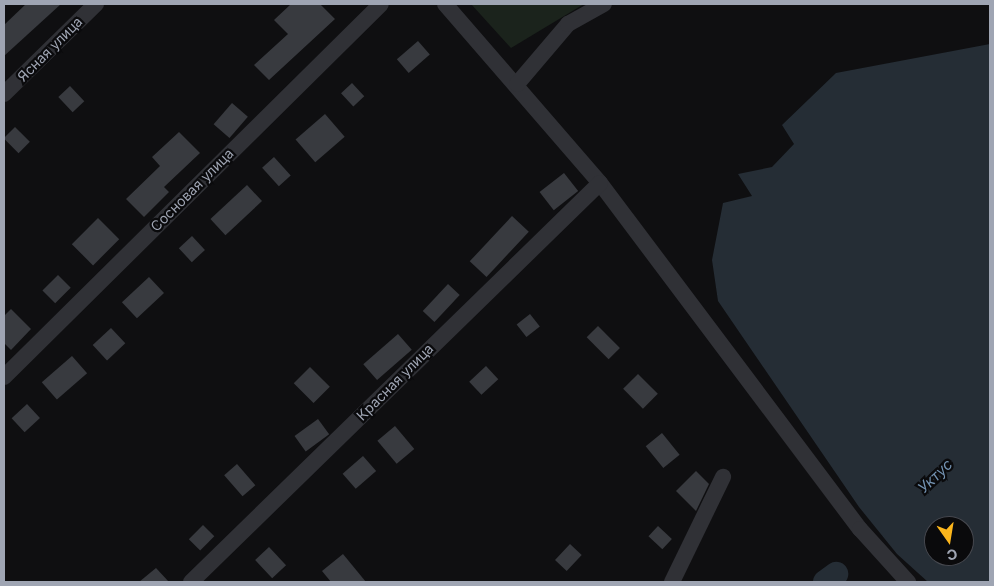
<!DOCTYPE html>
<meta charset="utf-8">
<style>
body{margin:0}
#map{position:relative;width:994px;height:586px;overflow:hidden;background:#0f0f11;font-family:Inter,sans-serif}
div>[style]{position:absolute}
.green>*{inset:0;background:#1b231c}
.water>*{inset:0;background:#252d35}
.river>*{height:24px;margin:-12px;padding:0 12px;transform-origin:12px;border-radius:12px;background:#252d35}
.building>*{inset:0;background:#383a3f;transform-origin:0 0}
.minor>*{height:16px;margin:-8px;padding:0 8px;transform-origin:8px;border-radius:8px;background:#303136}
span{translate:-50% -50%;white-space:nowrap;text-align:center;line-height:1.15;-webkit-text-stroke:4.5px #0a0a0c;paint-order:stroke}
.street-label{font-size:14px;color:#9fa5b3}
.water-label{font-size:15px;color:#7392b1;font-style:italic}
.frame{position:absolute;inset:0;border:5px solid #9fa5b3;pointer-events:none}
.north{position:absolute;left:924px;top:516px;width:50px;height:50px;box-sizing:border-box;background:#0a0a0c;border:1px solid #46484f;border-radius:50%;rotate:167deg;font-size:14px;font-weight:700;line-height:20px;text-align:center;color:#9fa5b3}
.north::after{content:'';display:block;margin:auto;width:18px;height:22px;background:#fcb61c;clip-path:polygon(50% 0,100% 100%,50% 72%,0 100%)}
</style>
<div id="map">
<div class="green">
<div style="clip-path:polygon(471px 4px,584px 4px,511px 48px)"></div>
</div>
<div class="water">
<div style="clip-path:polygon(evenodd,990px 44px,990px 582px,928px 582px,897px 554px,859px 507px,718px 301px,712px 260px,723px 203px,752px 196px,738px 174px,772px 167px,794px 144px,782px 125px,836px 73px,990px 44px,934px 526px,964px 526px,964px 556px,934px 556px,934px 526px)"></div>
</div>
<div class="river">
<div style="left:825px;top:582px;width:14px;rotate:-36deg"></div>
</div>
<div class="building">
<div style="clip-path:polygon(26px 4px,61px 4px,4px 56px,4px 25px)"></div>
<div style="clip-path:polygon(291px 4px,320px 4px,335px 19px,269px 80px,254px 65px,288px 34px,274px 20px)"></div>
<div style="left:418px;top:41px;width:18px;height:28px;rotate:49deg"></div>
<div style="left:352px;top:83px;width:18px;height:15px;rotate:47deg"></div>
<div style="left:70px;top:86px;width:21px;height:16px;rotate:47deg"></div>
<div style="left:232px;top:103px;width:21px;height:28px;rotate:41deg"></div>
<div style="left:325px;top:114px;width:30px;height:39px;rotate:49deg"></div>
<div style="left:15px;top:127px;width:21px;height:16px;rotate:45deg"></div>
<div style="clip-path:polygon(179px 132px,200px 153px,164px 187px,169px 192px,144px 217px,126px 199px,160px 166px,152px 157px)"></div>
<div style="left:274px;top:157px;width:25px;height:16px;rotate:48deg"></div>
<div style="left:564px;top:173px;width:23px;height:31px;rotate:52deg"></div>
<div style="left:247px;top:185px;width:22px;height:50px;rotate:47deg"></div>
<div style="left:512px;top:216px;width:23px;height:62px;rotate:43deg"></div>
<div style="left:98px;top:218px;width:30px;height:37px;rotate:45deg"></div>
<div style="left:192px;top:236px;width:19px;height:18px;rotate:47deg"></div>
<div style="left:58px;top:275px;width:18px;height:22px;rotate:45deg"></div>
<div style="left:149px;top:277px;width:22px;height:37px;rotate:47deg"></div>
<div style="left:448px;top:284px;width:16px;height:37px;rotate:43deg"></div>
<div style="clip-path:polygon(11px 309px,31px 329px,11px 350px,4px 343px,4px 316px)"></div>
<div style="left:530px;top:314px;width:16px;height:17px;rotate:52deg"></div>
<div style="left:598px;top:326px;width:31px;height:16px;rotate:45deg"></div>
<div style="left:111px;top:328px;width:21px;height:25px;rotate:47deg"></div>
<div style="left:398px;top:334px;width:21px;height:46px;rotate:49deg"></div>
<div style="left:72px;top:356px;width:23px;height:40px;rotate:49deg"></div>
<div style="left:486px;top:366px;width:18px;height:23px;rotate:47deg"></div>
<div style="left:310px;top:367px;width:28px;height:23px;rotate:45deg"></div>
<div style="left:638px;top:374px;width:28px;height:21px;rotate:45deg"></div>
<div style="left:27px;top:404px;width:19px;height:21px;rotate:47deg"></div>
<div style="left:318px;top:419px;width:19px;height:29px;rotate:54deg"></div>
<div style="left:395px;top:426px;width:30px;height:23px;rotate:50deg"></div>
<div style="left:662px;top:433px;width:28px;height:21px;rotate:51deg"></div>
<div style="left:363px;top:456px;width:20px;height:27px;rotate:49deg"></div>
<div style="left:237px;top:464px;width:28px;height:17px;rotate:49deg"></div>
<div style="clip-path:polygon(696px 471px,709px 484px,696px 511px,676px 491px)"></div>
<div style="left:203px;top:525px;width:16px;height:20px;rotate:45deg"></div>
<div style="left:658px;top:526px;width:19px;height:14px;rotate:43deg"></div>
<div style="left:570px;top:544px;width:16px;height:22px;rotate:43deg"></div>
<div style="left:269px;top:547px;width:25px;height:19px;rotate:47deg"></div>
<div style="clip-path:polygon(343px 554px,366px 582px,331px 582px,322px 571px)"></div>
<div style="clip-path:polygon(156px 568px,169px 582px,139px 582px)"></div>
</div>
<div class="minor">
<div style="left:445px;top:4px;width:237px;rotate:49.1deg"></div>
<div style="left:600px;top:183px;width:433px;rotate:53.1deg"></div>
<div style="left:860px;top:529px;width:72px;rotate:47.8deg"></div>
<div style="left:517px;top:84px;width:79px;rotate:-49.6deg"></div>
<div style="left:568px;top:24px;width:41px;rotate:-29.1deg"></div>
<div style="left:4px;top:94px;width:129px;rotate:-44.4deg"></div>
<div style="left:4px;top:377px;width:530px;rotate:-44.69deg"></div>
<div style="left:191px;top:582px;width:571px;rotate:-44.29deg"></div>
<div style="left:672px;top:582px;width:117px;rotate:-64.1deg"></div>
</div>
<div class="street-label">
<span style="left:50px;top:49px;rotate:-45deg">Ясная улица</span>
<span style="left:192px;top:190px;rotate:-45deg">Сосновая улица</span>
<span style="left:395px;top:382px;rotate:-45deg">Красная улица</span>
</div>
<div class="water-label">
<span style="left:935px;top:476px;rotate:-44deg">Уктус</span>
</div>
<div class="frame"></div>
<div class="north">С</div>
</div>
